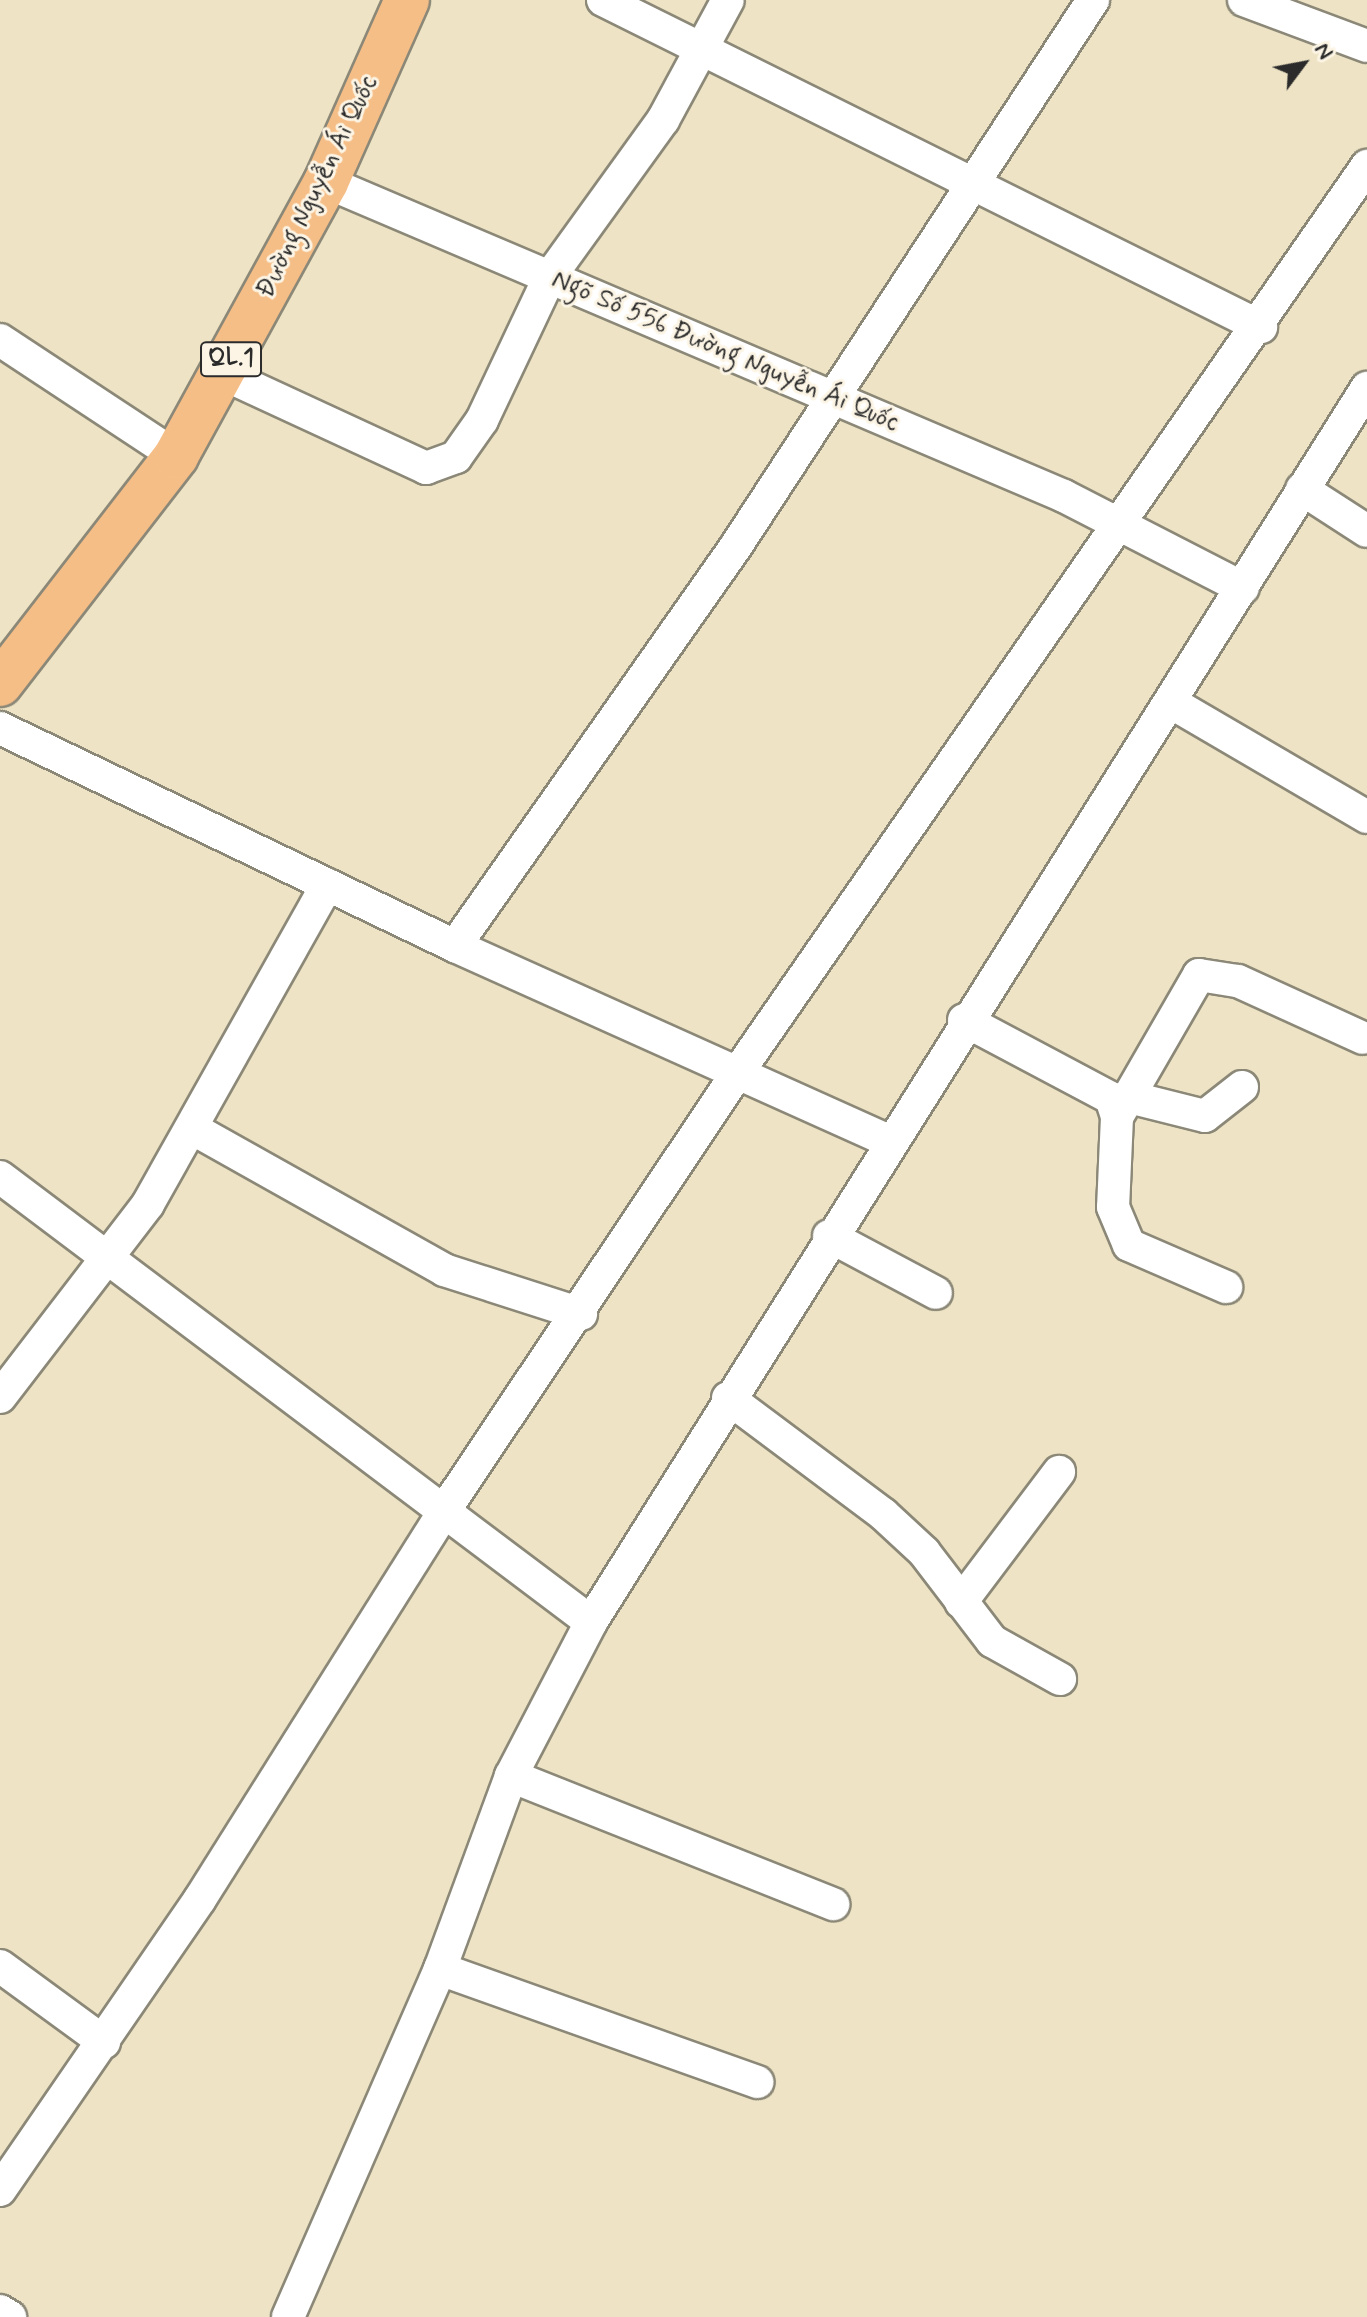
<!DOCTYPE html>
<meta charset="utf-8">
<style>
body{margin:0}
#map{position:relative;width:1367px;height:2317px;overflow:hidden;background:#eee4c5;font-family:Mynerve,sans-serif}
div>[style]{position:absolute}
.roads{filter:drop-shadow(2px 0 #8c8878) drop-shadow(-2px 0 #8c8878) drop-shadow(0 2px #8c8878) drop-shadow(0 -2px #8c8878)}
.minor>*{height:32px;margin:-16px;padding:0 16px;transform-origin:16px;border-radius:16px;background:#fff}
.trunk>*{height:44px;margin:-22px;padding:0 22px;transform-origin:22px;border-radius:22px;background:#f6be87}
span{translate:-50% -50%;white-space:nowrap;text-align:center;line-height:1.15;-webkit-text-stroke:6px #fcf5e5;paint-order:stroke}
.shield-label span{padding:2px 6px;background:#fcf5e5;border:2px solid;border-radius:6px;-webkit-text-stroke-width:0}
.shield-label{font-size:24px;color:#2b2b2b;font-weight:700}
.street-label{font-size:26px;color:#2b2b2b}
.north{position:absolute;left:1263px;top:24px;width:80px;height:80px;-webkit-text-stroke:6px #fcf5e5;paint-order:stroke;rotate:58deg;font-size:22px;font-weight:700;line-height:32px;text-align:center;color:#2b2b2b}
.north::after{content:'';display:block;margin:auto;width:28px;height:36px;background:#2b2b2b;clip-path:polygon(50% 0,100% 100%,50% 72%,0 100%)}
</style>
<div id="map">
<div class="roads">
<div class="minor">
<div style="left:603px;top:0;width:735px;rotate:26.43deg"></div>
<div style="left:1244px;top:0;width:131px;rotate:20.5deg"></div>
<div style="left:326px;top:182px;width:802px;rotate:23.05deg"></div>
<div style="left:1064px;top:496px;width:201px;rotate:27.2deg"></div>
<div style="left:0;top:340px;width:211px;rotate:33.4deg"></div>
<div style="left:223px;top:374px;width:224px;rotate:24.8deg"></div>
<div style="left:426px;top:468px;width:32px;rotate:-20deg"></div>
<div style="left:456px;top:457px;width:45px;rotate:-54.9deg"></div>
<div style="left:482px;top:420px;width:157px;rotate:-64.7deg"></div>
<div style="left:549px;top:278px;width:195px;rotate:-54.2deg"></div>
<div style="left:663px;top:120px;width:136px;rotate:-61.6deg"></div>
<div style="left:1302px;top:489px;width:77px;rotate:32.9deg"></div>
<div style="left:1172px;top:703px;width:226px;rotate:30.3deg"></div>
<div style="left:0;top:728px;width:505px;rotate:25.6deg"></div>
<div style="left:455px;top:946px;width:475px;rotate:24.2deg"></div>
<div style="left:455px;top:946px;width:492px;rotate:-54.9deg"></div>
<div style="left:738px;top:543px;width:649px;rotate:-56.82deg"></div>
<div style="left:964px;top:1020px;width:166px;rotate:28deg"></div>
<div style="left:1111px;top:1098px;width:20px;rotate:72deg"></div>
<div style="left:1117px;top:1117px;width:90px;rotate:92.5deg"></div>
<div style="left:1113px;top:1207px;width:41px;rotate:67.2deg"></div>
<div style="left:1129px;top:1245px;width:106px;rotate:23.4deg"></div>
<div style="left:1133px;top:1098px;width:74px;rotate:14deg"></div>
<div style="left:1205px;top:1116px;width:47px;rotate:-38.1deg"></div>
<div style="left:1117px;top:1117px;width:164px;rotate:-60deg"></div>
<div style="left:1199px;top:975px;width:39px;rotate:9deg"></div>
<div style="left:1238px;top:981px;width:137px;rotate:24.5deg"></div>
<div style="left:195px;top:1130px;width:286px;rotate:29.3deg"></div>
<div style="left:444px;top:1270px;width:144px;rotate:17.8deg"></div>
<div style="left:0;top:1177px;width:740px;rotate:36.98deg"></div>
<div style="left:829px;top:1236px;width:121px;rotate:28deg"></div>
<div style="left:0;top:1397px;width:243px;rotate:-52.5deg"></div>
<div style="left:148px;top:1204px;width:366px;rotate:-60.7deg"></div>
<div style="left:728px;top:1398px;width:194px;rotate:36.8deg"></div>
<div style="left:883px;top:1514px;width:56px;rotate:42.8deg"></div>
<div style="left:924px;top:1552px;width:112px;rotate:52.6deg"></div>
<div style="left:992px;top:1641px;width:78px;rotate:29.2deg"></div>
<div style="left:961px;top:1602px;width:163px;rotate:-53deg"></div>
<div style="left:511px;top:1776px;width:347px;rotate:21.7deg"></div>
<div style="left:0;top:1966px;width:129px;rotate:36.2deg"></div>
<div style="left:440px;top:1969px;width:337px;rotate:19.6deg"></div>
<div style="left:0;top:2190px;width:353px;rotate:-55.5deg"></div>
<div style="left:200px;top:1899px;width:455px;rotate:-57.8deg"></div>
<div style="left:442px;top:1514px;width:528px;rotate:-56.19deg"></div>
<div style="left:736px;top:1075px;width:1107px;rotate:-55.23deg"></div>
<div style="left:0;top:2311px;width:12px;rotate:31deg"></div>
<div style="left:288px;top:2317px;width:380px;rotate:-66.4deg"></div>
<div style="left:440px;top:1969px;width:206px;rotate:-69.8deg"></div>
<div style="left:511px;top:1776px;width:174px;rotate:-62.5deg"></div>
<div style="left:591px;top:1622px;width:1458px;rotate:-57.84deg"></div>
</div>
<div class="trunk">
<div style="left:0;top:684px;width:288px;rotate:-52.3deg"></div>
<div style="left:176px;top:456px;width:312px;rotate:-61.3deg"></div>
<div style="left:326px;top:182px;width:199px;rotate:-66deg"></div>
</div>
</div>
<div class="shield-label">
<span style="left:231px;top:359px">QL.1</span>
</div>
<div class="street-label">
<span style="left:318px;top:187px;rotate:-64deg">Đường Nguyễn Ái Quốc</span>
<span style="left:725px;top:352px;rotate:23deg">Ngõ Số 556 Đường Nguyễn Ái Quốc</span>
</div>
<div class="north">N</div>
</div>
